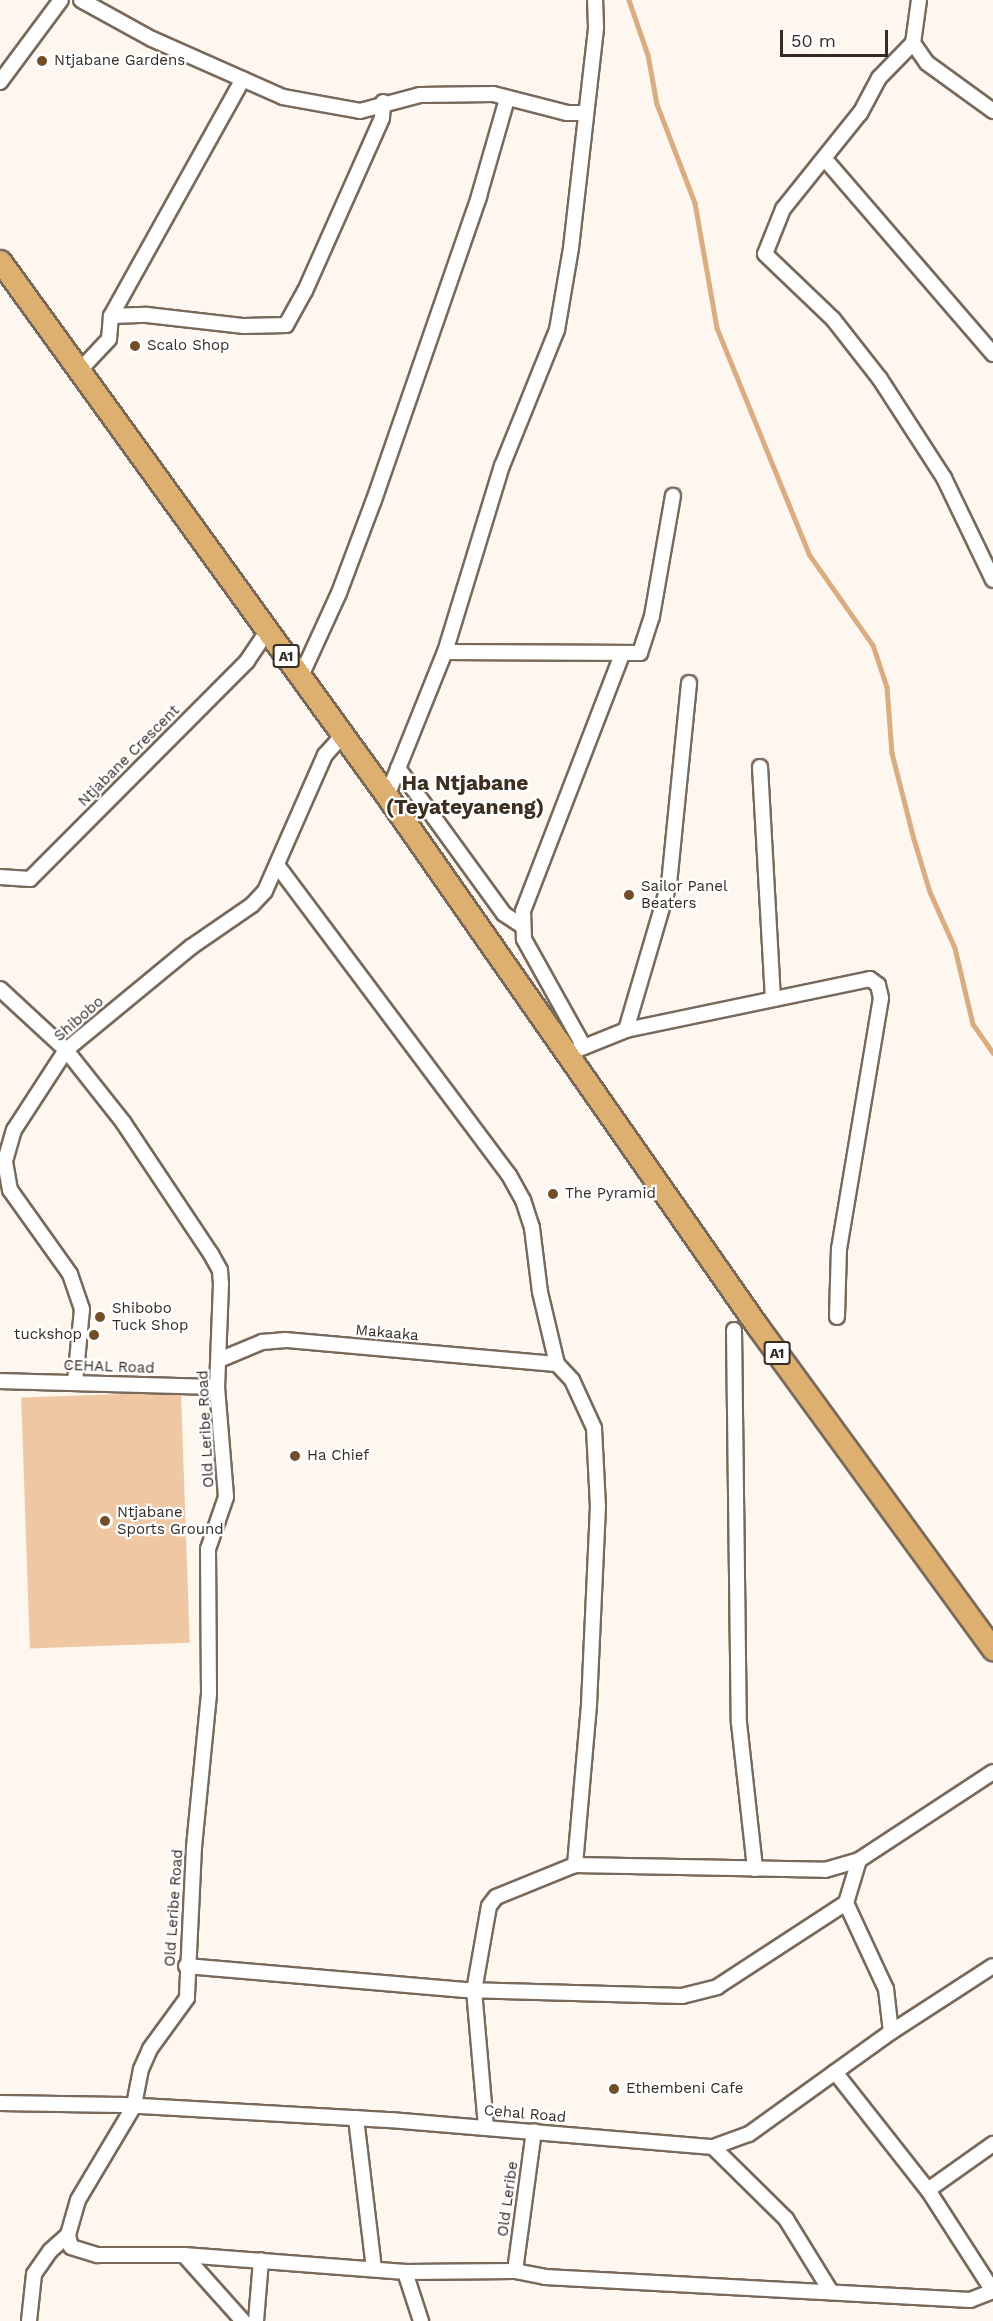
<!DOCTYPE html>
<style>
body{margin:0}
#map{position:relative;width:993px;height:2321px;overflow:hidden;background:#fef7f0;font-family:"Work Sans",sans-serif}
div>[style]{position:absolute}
.green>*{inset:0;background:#efc8a3;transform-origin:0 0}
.stream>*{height:4.5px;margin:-2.25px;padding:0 2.25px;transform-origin:2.25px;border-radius:2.25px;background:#daad80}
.roads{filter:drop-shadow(2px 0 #78695a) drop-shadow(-2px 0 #78695a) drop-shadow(0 2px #78695a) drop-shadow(0 -2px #78695a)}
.street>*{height:14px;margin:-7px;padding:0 7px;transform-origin:7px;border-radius:7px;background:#fff}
.primary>*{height:21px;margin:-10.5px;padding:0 10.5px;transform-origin:10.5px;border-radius:10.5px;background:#deb070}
.dots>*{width:16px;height:16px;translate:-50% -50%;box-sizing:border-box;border:3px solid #fff;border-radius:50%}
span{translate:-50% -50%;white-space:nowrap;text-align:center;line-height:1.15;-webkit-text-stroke:4.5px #fff;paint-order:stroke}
.shield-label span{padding:2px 4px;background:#fff;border:2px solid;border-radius:4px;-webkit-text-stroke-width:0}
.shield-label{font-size:14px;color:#332c25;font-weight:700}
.poi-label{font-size:15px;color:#332c25}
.left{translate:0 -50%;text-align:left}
.right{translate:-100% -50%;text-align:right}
.street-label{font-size:15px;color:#332c25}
.district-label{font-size:21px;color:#3c2e21;font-weight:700}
.scale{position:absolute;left:780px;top:30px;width:108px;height:27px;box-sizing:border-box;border:3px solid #332c25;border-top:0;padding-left:8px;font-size:18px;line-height:21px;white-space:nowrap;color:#332c25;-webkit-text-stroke:4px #fff;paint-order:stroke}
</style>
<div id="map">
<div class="green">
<div style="left:181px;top:1392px;width:251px;height:160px;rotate:88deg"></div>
</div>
<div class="stream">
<div style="left:629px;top:0;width:58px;rotate:70.9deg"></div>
<div style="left:648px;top:55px;width:50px;rotate:79.6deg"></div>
<div style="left:657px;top:104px;width:106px;rotate:69deg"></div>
<div style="left:695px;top:203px;width:127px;rotate:80deg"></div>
<div style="left:717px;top:328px;width:244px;rotate:67.8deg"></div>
<div style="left:809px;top:554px;width:111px;rotate:54.9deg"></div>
<div style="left:873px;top:645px;width:44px;rotate:71.6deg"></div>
<div style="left:887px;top:687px;width:66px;rotate:85.7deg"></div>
<div style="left:892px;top:753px;width:89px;rotate:75.7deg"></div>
<div style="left:914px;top:839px;width:55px;rotate:73.2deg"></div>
<div style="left:930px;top:892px;width:61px;rotate:65.9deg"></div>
<div style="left:955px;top:948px;width:78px;rotate:76.7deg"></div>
<div style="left:973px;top:1024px;width:35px;rotate:55deg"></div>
</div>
<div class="roads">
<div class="street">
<div style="left:81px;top:0;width:81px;rotate:28.8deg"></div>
<div style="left:152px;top:39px;width:143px;rotate:23.9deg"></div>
<div style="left:283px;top:97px;width:78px;rotate:10.3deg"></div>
<div style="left:360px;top:111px;width:62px;rotate:-14.9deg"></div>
<div style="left:420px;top:95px;width:73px;rotate:-0.8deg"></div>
<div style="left:493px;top:94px;width:76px;rotate:14.4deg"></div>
<div style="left:567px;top:113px;width:19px"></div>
<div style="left:919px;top:0;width:43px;rotate:97.9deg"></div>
<div style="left:913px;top:43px;width:49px;rotate:134.2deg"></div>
<div style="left:879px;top:78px;width:40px;rotate:118deg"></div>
<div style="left:860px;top:113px;width:123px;rotate:128.7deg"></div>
<div style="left:783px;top:209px;width:48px;rotate:111.8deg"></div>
<div style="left:765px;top:254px;width:94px;rotate:43.7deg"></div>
<div style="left:833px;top:319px;width:76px;rotate:51.9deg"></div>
<div style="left:880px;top:379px;width:118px;rotate:57.1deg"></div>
<div style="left:944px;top:478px;width:113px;rotate:64.3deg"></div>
<div style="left:913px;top:43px;width:24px;rotate:55deg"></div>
<div style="left:927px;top:63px;width:82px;rotate:36deg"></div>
<div style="left:0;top:82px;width:102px;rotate:-53.4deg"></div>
<div style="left:824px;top:158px;width:259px;rotate:49.2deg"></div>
<div style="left:111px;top:316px;width:36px;rotate:-2deg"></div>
<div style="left:147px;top:315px;width:98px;rotate:6.5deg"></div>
<div style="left:244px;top:326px;width:42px;rotate:-1.4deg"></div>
<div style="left:286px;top:325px;width:39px;rotate:-61deg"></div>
<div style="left:305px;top:291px;width:189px;rotate:-66deg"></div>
<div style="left:382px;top:118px;width:16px;rotate:-86deg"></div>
<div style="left:79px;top:371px;width:44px;rotate:-46.8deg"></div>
<div style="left:109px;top:339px;width:23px;rotate:-85deg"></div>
<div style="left:111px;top:316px;width:271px;rotate:-60.9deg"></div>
<div style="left:445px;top:652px;width:195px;rotate:0.3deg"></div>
<div style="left:640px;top:653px;width:39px;rotate:-72deg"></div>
<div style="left:652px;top:616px;width:122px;rotate:-80.1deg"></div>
<div style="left:301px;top:676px;width:91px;rotate:-65.4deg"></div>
<div style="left:339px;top:593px;width:99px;rotate:-69.4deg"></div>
<div style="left:374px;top:500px;width:322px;rotate:-70.9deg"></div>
<div style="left:479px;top:196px;width:101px;rotate:-73.9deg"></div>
<div style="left:760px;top:767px;width:231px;rotate:86.8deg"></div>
<div style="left:398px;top:768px;width:180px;rotate:54deg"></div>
<div style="left:504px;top:914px;width:20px;rotate:33deg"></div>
<div style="left:387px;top:796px;width:155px;rotate:-68.1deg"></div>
<div style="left:445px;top:652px;width:195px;rotate:-73deg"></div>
<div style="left:502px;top:466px;width:147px;rotate:-68deg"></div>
<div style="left:557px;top:330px;width:83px;rotate:-80.3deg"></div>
<div style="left:571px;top:248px;width:222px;rotate:-83.5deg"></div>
<div style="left:596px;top:27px;width:27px;rotate:-92deg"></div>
<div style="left:277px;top:865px;width:387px;rotate:53.2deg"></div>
<div style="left:509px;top:1175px;width:29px;rotate:61deg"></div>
<div style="left:523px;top:1200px;width:29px;rotate:72deg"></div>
<div style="left:532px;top:1228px;width:64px;rotate:82.9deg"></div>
<div style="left:540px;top:1292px;width:74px;rotate:76.7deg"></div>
<div style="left:557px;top:1364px;width:22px;rotate:47deg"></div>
<div style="left:572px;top:1380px;width:53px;rotate:65.4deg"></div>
<div style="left:594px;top:1428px;width:78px;rotate:87.1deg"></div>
<div style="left:598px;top:1506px;width:199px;rotate:92.6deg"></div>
<div style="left:589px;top:1705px;width:161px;rotate:95deg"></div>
<div style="left:0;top:877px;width:30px;rotate:4deg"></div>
<div style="left:30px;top:879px;width:308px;rotate:-45.1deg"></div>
<div style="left:247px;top:661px;width:36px;rotate:-56deg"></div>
<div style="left:0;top:989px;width:90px;rotate:42.7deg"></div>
<div style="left:66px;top:1050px;width:92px;rotate:51.6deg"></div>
<div style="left:123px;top:1122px;width:159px;rotate:56.3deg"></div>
<div style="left:211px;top:1254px;width:18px;rotate:61deg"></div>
<div style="left:220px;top:1270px;width:14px;rotate:86deg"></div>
<div style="left:221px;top:1284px;width:103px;rotate:92.2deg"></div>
<div style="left:217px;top:1387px;width:110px;rotate:85.3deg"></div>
<div style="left:226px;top:1497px;width:55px;rotate:109.1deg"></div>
<div style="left:208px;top:1549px;width:145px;rotate:89.6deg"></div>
<div style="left:209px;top:1694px;width:154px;rotate:95.6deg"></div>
<div style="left:194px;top:1847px;width:151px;rotate:92.7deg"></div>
<div style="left:187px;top:1998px;width:63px;rotate:126deg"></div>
<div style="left:150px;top:2049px;width:22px;rotate:114deg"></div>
<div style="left:141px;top:2069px;width:38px;rotate:101deg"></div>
<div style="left:134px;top:2106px;width:109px;rotate:120.8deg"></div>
<div style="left:78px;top:2200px;width:36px;rotate:106deg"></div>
<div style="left:68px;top:2235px;width:12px;rotate:76deg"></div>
<div style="left:71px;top:2247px;width:28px;rotate:17deg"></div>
<div style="left:98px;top:2255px;width:86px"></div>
<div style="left:184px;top:2255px;width:222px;rotate:4.4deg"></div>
<div style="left:405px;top:2272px;width:110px;rotate:-0.5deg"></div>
<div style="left:515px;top:2271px;width:31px;rotate:11deg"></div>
<div style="left:545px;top:2277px;width:426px;rotate:3.1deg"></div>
<div style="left:970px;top:2300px;width:25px;rotate:-21deg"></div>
<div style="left:626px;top:1030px;width:152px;rotate:-73.6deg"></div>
<div style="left:669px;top:884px;width:202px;rotate:-84.3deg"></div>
<div style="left:584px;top:1047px;width:124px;rotate:-119.1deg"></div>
<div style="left:524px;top:939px;width:28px;rotate:-92deg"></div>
<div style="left:523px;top:911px;width:274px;rotate:-68.9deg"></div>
<div style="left:569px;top:1053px;width:61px;rotate:-22deg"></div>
<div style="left:626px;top:1030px;width:249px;rotate:-11.8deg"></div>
<div style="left:870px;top:979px;width:10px;rotate:37deg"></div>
<div style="left:878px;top:985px;width:13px;rotate:77deg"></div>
<div style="left:881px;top:998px;width:254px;rotate:99.5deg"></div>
<div style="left:839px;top:1248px;width:69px;rotate:91.7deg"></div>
<div style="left:734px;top:1330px;width:393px;rotate:89.3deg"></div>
<div style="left:739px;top:1723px;width:147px;rotate:83.7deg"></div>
<div style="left:219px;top:1360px;width:47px;rotate:-22.7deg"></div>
<div style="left:262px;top:1342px;width:24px;rotate:-5deg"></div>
<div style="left:286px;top:1340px;width:272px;rotate:5.1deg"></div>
<div style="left:0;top:1381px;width:217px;rotate:1.6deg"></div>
<div style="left:75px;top:1382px;width:73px;rotate:-84.5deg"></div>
<div style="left:82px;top:1309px;width:37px;rotate:-109deg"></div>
<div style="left:70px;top:1274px;width:103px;rotate:-125.5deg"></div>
<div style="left:10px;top:1190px;width:29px;rotate:-100deg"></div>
<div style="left:5px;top:1161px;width:32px;rotate:-74deg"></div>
<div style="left:14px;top:1130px;width:95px;rotate:-57deg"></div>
<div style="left:66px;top:1050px;width:162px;rotate:-39.5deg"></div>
<div style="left:191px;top:947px;width:74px;rotate:-34.5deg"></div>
<div style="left:252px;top:905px;width:19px;rotate:-47deg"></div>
<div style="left:265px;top:891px;width:149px;rotate:-66.2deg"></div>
<div style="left:325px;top:755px;width:27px;rotate:-48deg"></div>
<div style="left:846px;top:1903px;width:95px;rotate:65.1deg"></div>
<div style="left:886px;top:1989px;width:43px;rotate:83.4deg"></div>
<div style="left:186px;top:1966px;width:280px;rotate:4.9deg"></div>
<div style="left:465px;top:1990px;width:217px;rotate:1.6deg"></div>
<div style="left:682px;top:1996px;width:36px;rotate:-14deg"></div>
<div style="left:717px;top:1987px;width:154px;rotate:-33.1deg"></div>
<div style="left:846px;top:1903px;width:45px;rotate:-73.2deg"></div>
<div style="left:835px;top:2072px;width:150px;rotate:51.8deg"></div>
<div style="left:928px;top:2190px;width:80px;rotate:-35.3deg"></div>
<div style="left:0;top:2103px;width:121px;rotate:0.9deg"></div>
<div style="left:121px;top:2105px;width:269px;rotate:3.2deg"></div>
<div style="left:390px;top:2120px;width:324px;rotate:4.8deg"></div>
<div style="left:713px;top:2147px;width:38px;rotate:-20deg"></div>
<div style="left:749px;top:2134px;width:175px;rotate:-35.7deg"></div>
<div style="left:891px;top:2032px;width:121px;rotate:-32.9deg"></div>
<div style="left:356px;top:2118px;width:152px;rotate:83.2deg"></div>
<div style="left:486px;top:2127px;width:137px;rotate:-95deg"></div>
<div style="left:474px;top:1991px;width:86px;rotate:-80deg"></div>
<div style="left:489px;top:1906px;width:11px;rotate:-52deg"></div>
<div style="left:496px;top:1897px;width:85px;rotate:-22.1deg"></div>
<div style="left:575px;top:1865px;width:250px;rotate:1.1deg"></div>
<div style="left:825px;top:1870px;width:35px;rotate:-16deg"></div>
<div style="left:859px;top:1860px;width:160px;rotate:-33.3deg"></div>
<div style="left:713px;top:2147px;width:103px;rotate:44.6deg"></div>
<div style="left:786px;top:2219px;width:86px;rotate:58.3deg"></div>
<div style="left:928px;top:2190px;width:120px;rotate:57.2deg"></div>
<div style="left:184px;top:2255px;width:89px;rotate:48.2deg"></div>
<div style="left:515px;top:2271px;width:141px;rotate:-82.3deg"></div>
<div style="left:405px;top:2272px;width:52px;rotate:71.9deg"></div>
<div style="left:29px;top:2321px;width:47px;rotate:-83.9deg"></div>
<div style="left:34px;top:2274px;width:28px;rotate:-55deg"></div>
<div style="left:50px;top:2251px;width:24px;rotate:-42deg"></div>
<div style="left:256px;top:2321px;width:61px;rotate:-85.3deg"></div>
</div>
<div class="primary">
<div style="left:0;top:261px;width:660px;rotate:54.12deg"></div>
<div style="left:387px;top:796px;width:648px;rotate:55.06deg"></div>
<div style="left:758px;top:1327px;width:399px;rotate:53.9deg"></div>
</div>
</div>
<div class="dots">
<div style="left:42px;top:61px;background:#724e28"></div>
<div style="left:135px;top:346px;background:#724e28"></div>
<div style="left:629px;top:895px;background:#724e28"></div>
<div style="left:553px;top:1194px;background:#724e28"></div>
<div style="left:100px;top:1317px;background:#724e28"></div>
<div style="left:94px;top:1335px;background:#724e28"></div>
<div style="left:295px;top:1456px;background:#724e28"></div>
<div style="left:105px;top:1521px;background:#724e28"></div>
<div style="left:614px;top:2089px;background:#724e28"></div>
</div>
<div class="shield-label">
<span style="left:286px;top:656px">A1</span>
<span style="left:777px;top:1353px">A1</span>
</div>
<div class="poi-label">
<span class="left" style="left:54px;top:61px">Ntjabane Gardens</span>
<span class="left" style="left:147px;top:346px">Scalo Shop</span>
<span class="left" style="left:641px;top:895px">Sailor Panel<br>Beaters</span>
<span class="left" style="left:565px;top:1194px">The Pyramid</span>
<span class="left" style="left:112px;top:1317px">Shibobo<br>Tuck Shop</span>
<span class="right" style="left:82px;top:1335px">tuckshop</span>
<span class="left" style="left:307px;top:1456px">Ha Chief</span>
<span class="left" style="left:117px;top:1521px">Ntjabane<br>Sports Ground</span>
<span class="left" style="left:626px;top:2089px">Ethembeni Cafe</span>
</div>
<div class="street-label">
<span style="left:129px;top:756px;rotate:-45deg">Ntjabane Crescent</span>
<span style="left:79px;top:1019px;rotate:-41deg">Shibobo</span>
<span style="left:387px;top:1333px;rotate:5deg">Makaaka</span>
<span style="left:109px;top:1367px;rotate:2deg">CEHAL Road</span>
<span style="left:206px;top:1429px;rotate:-93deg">Old Leribe Road</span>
<span style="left:174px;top:1908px;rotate:-86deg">Old Leribe Road</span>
<span style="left:525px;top:2114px;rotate:5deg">Cehal Road</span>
<span style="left:508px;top:2199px;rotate:-82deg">Old Leribe</span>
</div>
<div class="district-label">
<span style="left:465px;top:795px">Ha Ntjabane<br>(Teyateyaneng)</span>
</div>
<div class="scale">50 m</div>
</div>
